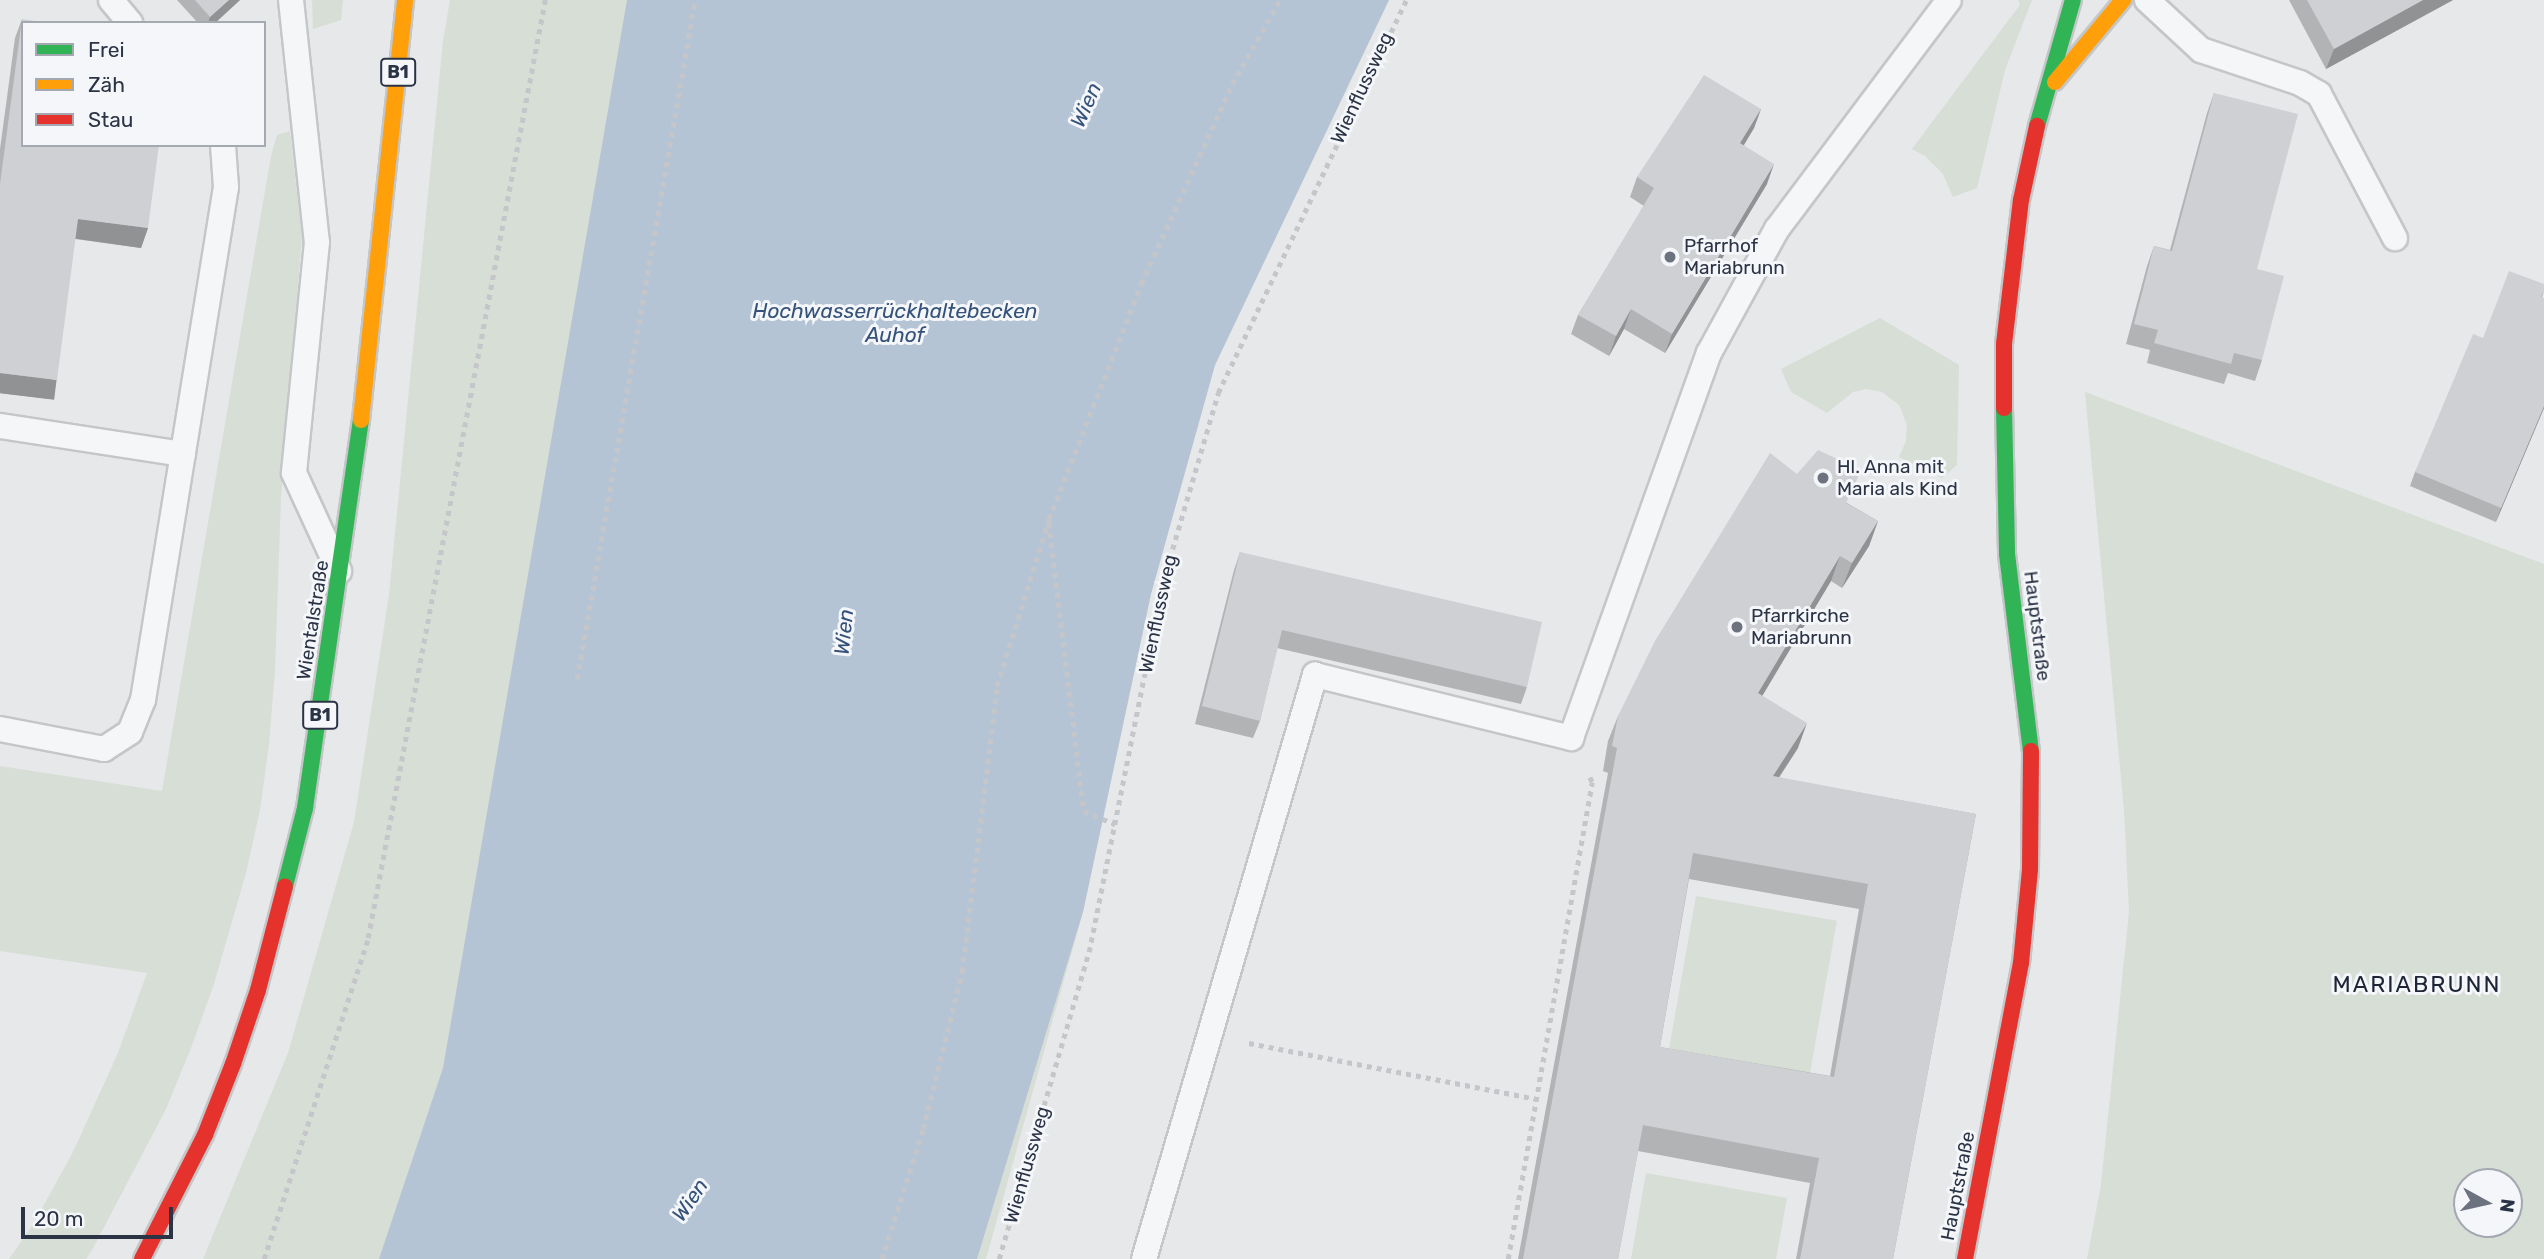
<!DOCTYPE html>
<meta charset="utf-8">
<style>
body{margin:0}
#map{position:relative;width:2544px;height:1259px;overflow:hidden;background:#e6e8ea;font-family:Rubik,sans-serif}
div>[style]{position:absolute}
.green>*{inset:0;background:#d6ded6;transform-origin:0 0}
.water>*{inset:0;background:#b4c4d5}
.path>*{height:4.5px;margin-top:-2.25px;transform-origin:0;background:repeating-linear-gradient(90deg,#c5c6ca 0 5px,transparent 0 10px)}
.roads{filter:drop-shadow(2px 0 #c4c6c8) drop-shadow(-2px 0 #c4c6c8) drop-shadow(0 2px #c4c6c8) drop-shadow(0 -2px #c4c6c8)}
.lane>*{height:24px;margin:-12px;padding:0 12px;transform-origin:12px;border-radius:12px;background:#f5f6f7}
.fast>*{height:16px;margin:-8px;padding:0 8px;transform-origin:8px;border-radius:8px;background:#30b455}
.slow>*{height:16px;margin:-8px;padding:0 8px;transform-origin:8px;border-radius:8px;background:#ff9f0a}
.jam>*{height:16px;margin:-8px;padding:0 8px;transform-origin:8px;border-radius:8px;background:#e5322d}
.wall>*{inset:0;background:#b1b3b5}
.shaded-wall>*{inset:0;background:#909294;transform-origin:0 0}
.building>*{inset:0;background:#ced0d3}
.dots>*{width:19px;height:19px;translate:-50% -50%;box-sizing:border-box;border:4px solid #f4f6f9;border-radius:50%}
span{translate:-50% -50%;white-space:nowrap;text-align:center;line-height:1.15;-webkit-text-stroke:6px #f4f6f9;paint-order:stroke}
.shield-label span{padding:2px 5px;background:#f4f6f9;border:2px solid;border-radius:5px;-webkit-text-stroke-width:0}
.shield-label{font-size:18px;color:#2b3445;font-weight:700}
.street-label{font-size:19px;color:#2b3445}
.poi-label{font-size:19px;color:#2b3445}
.left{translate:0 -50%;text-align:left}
.water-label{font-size:21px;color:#34527a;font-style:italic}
.quarter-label{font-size:23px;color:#1d2536;letter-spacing:2px}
.legend{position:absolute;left:21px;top:21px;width:245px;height:126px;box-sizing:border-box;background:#f4f6f9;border:2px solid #a4a8b1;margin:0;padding:9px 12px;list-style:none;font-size:21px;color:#2b3445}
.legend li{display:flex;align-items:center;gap:14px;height:35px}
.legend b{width:35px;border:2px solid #a4a8b1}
.north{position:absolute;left:2453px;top:1168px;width:70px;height:70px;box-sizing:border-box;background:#f4f6f9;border:2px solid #a4a8b1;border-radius:50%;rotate:98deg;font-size:19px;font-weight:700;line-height:28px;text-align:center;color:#2b3445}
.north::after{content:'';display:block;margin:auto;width:24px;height:32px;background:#6c737f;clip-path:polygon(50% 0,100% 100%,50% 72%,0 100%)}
.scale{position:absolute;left:21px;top:1207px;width:152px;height:32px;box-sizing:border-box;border:4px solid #2b3445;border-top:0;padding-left:9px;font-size:21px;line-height:24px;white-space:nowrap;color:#2b3445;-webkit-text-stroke:5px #f4f6f9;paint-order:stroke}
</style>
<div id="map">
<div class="green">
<div style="clip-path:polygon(312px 0,343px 0,341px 20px,313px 29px)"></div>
<div style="clip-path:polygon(450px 0,1389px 0,1215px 365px,1151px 594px,1083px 912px,986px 1259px,203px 1259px,288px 1053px,354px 822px,389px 595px,443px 41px)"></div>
<div style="clip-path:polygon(2018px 0,2032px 0,2005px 70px,1977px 188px,1953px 197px,1943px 174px,1925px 156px,1912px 149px,2020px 5px)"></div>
<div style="clip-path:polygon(290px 131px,302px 236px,281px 497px,275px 670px,269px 744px,260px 810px,246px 873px,214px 984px,191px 1048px,166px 1109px,92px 1250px,86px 1259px,9px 1259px,34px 1223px,73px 1152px,118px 1053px,147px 973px,0 951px,0 766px,162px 791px,271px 156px,277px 135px)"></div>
<div style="clip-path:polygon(1880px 318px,1959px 365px,1957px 465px,1942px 478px,1899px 457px,1906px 441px,1907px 425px,1899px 405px,1882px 392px,1866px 389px,1853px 392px,1827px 413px,1791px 392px,1781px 369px)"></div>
<div style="clip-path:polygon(evenodd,2085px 392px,2544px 564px,2544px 1259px,2087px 1259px,2101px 1185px,2129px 912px,2124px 810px,2085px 392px,2467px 1182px,2509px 1182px,2509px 1224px,2467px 1224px,2467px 1182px)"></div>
<div style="left:1696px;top:896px;width:143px;height:159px;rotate:10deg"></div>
<div style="clip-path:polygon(1646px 1173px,1787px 1198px,1776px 1259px,1631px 1259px)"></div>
</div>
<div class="water">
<div style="clip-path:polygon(627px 0,1389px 0,1215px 365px,1151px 594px,1083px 912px,977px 1259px,379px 1259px,443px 1068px)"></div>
</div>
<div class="path">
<div style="left:1049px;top:523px;width:290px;rotate:83.1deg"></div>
<div style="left:1084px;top:811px;width:34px;rotate:23deg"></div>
<div style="left:577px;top:679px;width:689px;rotate:-80.14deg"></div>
<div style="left:1249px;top:1043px;width:292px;rotate:11deg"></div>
<div style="left:264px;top:1259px;width:337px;rotate:-72deg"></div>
<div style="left:368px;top:938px;width:955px;rotate:-79.31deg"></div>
<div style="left:882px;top:1259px;width:136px;rotate:-72.5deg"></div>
<div style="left:923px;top:1129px;width:162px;rotate:-76deg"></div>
<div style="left:962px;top:972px;width:288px;rotate:-83deg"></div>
<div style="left:997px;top:686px;width:175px;rotate:-72.7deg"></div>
<div style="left:1049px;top:519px;width:252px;rotate:-68.6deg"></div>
<div style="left:1141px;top:284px;width:220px;rotate:-65.5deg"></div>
<div style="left:1232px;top:84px;width:97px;rotate:-60.3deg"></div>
<div style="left:999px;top:1259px;width:320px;rotate:-73.7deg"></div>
<div style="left:1089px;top:952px;width:381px;rotate:-78.7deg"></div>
<div style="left:1164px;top:578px;width:193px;rotate:-73.7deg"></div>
<div style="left:1218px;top:393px;width:436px;rotate:-64.4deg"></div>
<div style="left:1508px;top:1259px;width:484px;rotate:-80deg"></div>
<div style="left:1592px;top:782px;width:9px;rotate:-117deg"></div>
</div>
<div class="roads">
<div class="lane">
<div style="left:111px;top:0;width:30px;rotate:50deg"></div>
<div style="left:291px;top:0;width:243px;rotate:83.9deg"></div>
<div style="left:317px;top:242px;width:232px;rotate:95.7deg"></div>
<div style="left:294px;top:473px;width:108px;rotate:65.3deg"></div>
<div style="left:2147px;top:0;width:74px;rotate:42.8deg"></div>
<div style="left:2201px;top:50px;width:104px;rotate:18.4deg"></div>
<div style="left:2300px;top:83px;width:22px;rotate:30deg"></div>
<div style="left:2319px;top:94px;width:163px;rotate:62.2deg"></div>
<div style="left:0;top:426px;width:185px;rotate:8.7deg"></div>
<div style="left:0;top:729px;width:106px;rotate:10.9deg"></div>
<div style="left:104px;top:749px;width:31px;rotate:-33deg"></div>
<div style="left:130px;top:732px;width:35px;rotate:-68deg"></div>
<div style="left:143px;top:700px;width:520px;rotate:-80.81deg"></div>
<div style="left:226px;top:187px;width:42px;rotate:-94.1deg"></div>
<div style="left:1144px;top:1259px;width:609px;rotate:-73.68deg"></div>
<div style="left:1315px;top:675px;width:264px;rotate:13.8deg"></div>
<div style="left:1571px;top:738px;width:409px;rotate:-70.3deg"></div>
<div style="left:1709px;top:353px;width:141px;rotate:-61.3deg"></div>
<div style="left:1777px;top:229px;width:286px;rotate:-53.1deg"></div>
</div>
<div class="fast">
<div style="left:2037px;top:126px;width:131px;rotate:-74.1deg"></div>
<div style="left:2004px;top:408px;width:146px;rotate:88.8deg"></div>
<div style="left:2007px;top:554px;width:198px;rotate:83.1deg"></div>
<div style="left:285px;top:886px;width:81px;rotate:-75.6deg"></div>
<div style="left:305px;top:808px;width:392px;rotate:-81.8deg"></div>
</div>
<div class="slow">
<div style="left:2055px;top:82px;width:107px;rotate:-50.3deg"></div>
<div style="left:361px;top:420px;width:422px;rotate:-84deg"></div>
</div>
<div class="jam">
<div style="left:2004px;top:408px;width:64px;rotate:-90deg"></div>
<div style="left:2004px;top:344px;width:145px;rotate:-83.3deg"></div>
<div style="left:2021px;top:200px;width:76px;rotate:-77.8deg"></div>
<div style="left:142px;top:1259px;width:139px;rotate:-63.1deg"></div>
<div style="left:205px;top:1135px;width:76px;rotate:-68.5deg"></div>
<div style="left:233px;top:1064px;width:78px;rotate:-71.3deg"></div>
<div style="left:258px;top:990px;width:107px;rotate:-75.4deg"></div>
<div style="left:1965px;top:1259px;width:301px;rotate:-79.3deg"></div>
<div style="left:2021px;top:963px;width:94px;rotate:-84.5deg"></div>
<div style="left:2030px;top:869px;width:118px;rotate:-89.5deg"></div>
</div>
</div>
<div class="wall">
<div style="clip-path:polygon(177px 0,240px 0,215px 23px,198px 23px)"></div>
<div style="clip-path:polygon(2289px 0,2453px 0,2326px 69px)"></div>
<div style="clip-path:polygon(22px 19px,148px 228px,141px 248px,75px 239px,50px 399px,0 393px,0 149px,15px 38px)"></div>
<div style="clip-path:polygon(2214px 93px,2257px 269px,2262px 360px,2255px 381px,2228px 373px,2224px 384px,2147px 363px,2150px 350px,2126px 344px,2147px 266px,2154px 246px,2170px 250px,2207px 113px)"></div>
<div style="clip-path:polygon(1761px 109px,1754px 128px,1744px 145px,1767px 184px,1665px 353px,1624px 329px,1609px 356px,1571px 334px,1578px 315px,1644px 206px,1630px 197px,1637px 177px)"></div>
<div style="clip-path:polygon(2544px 291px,2542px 297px,2544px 408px,2496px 522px,2410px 486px,2415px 472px,2483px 338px)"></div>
<div style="clip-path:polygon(evenodd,1797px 474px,1878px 521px,1869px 546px,1842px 588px,1831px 581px,1762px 696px,1798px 748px,1779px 778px,1976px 814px,1893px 1259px,1796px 1259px,1810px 1183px,1638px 1151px,1618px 1259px,1518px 1259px,1608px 773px,1603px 771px,1608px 741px,1618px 716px,1797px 474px,1689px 879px,1859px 909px,1830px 1076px,1660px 1047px,1689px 879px)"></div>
<div style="clip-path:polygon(1240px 552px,1527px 687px,1521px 704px,1277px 648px,1260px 721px,1253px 738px,1195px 724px,1234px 570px)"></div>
</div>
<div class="shaded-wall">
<div style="clip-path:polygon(229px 0,240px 0,215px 23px,208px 23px,210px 17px)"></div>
<div style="clip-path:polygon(2423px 0,2453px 0,2326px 69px,2334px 49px)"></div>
<div style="clip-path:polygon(1761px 109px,1754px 128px,1733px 163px,1740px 143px)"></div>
<div style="clip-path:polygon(1774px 164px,1767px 184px,1665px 353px,1672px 334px)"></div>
<div style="clip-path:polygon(78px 219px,148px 228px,141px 248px,71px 238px)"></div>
<div style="clip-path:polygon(1631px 309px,1624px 329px,1609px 356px,1616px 336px)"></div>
<div style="left:0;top:373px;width:57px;height:20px;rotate:7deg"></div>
<div style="clip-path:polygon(2544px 406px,2544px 408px,2496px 522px,2501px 508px)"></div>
<div style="clip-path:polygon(1878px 521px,1869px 546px,1842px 588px,1852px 563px)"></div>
<div style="clip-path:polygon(1840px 556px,1831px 581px,1749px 718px,1758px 693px)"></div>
<div style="clip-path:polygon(1807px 723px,1798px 748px,1763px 801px,1773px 776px)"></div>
</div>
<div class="building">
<div style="clip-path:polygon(195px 0,229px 0,210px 17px)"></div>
<div style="clip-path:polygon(2307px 0,2423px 0,2334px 49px)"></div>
<div style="clip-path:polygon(22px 19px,47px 23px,23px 23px,23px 145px,159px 145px,148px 228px,78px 219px,57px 380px,0 373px,0 184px)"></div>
<div style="clip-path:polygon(1704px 75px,1761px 109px,1740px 143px,1774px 164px,1672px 334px,1631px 309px,1616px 336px,1578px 315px,1654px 188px,1637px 177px)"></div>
<div style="clip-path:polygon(2214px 93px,2298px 114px,2257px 269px,2284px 276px,2262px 360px,2234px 353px,2231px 364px,2154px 343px,2158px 330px,2134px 324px,2154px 246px,2172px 251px)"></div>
<div style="clip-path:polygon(2509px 271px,2544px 284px,2544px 290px,2541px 297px,2544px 298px,2544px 406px,2501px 508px,2415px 472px,2473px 334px,2483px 338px)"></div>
<div style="clip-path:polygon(evenodd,1818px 450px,1844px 462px,1859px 475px,1846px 503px,1878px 521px,1852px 563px,1840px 556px,1758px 693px,1807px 723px,1773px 776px,1976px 814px,1893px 1259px,1800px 1259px,1819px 1158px,1643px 1125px,1618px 1259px,1523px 1259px,1617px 748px,1612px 746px,1618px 716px,1655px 641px,1770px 453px,1797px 474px,1818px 450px,1693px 853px,1868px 884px,1834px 1077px,1660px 1047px,1693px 853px)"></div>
<div style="clip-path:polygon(1240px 552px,1542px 622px,1527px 687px,1282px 630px,1260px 721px,1202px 706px)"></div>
</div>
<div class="dots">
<div style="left:1670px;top:257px;background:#6c737f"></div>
<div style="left:1823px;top:478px;background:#6c737f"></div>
<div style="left:1737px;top:627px;background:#6c737f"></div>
</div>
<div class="shield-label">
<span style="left:398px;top:72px">B1</span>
<span style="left:320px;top:715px">B1</span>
</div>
<div class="street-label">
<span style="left:1362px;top:88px;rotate:-65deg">Wienflussweg</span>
<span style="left:1158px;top:614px;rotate:-78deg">Wienflussweg</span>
<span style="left:313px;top:620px;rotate:-81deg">Wientalstraße</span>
<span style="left:2037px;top:626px;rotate:83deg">Hauptstraße</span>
<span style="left:1027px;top:1165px;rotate:-74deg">Wienflussweg</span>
<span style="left:1958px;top:1186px;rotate:-79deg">Hauptstraße</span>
</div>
<div class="poi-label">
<span class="left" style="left:1684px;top:257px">Pfarrhof<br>Mariabrunn</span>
<span class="left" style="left:1837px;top:478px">Hl. Anna mit<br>Maria als Kind</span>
<span class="left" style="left:1751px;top:627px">Pfarrkirche<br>Mariabrunn</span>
</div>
<div class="water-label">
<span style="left:1086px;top:105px;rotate:-66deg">Wien</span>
<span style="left:895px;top:323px">Hochwasserrückhaltebecken<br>Auhof</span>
<span style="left:844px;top:632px;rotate:-84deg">Wien</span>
<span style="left:690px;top:1200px;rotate:-55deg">Wien</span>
</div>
<div class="quarter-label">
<span style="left:2417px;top:984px">MARIABRUNN</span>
</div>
<ul class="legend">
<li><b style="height:9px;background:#30b455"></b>Frei</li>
<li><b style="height:9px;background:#ff9f0a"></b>Zäh</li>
<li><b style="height:9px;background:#e5322d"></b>Stau</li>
</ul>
<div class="north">N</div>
<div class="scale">20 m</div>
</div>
